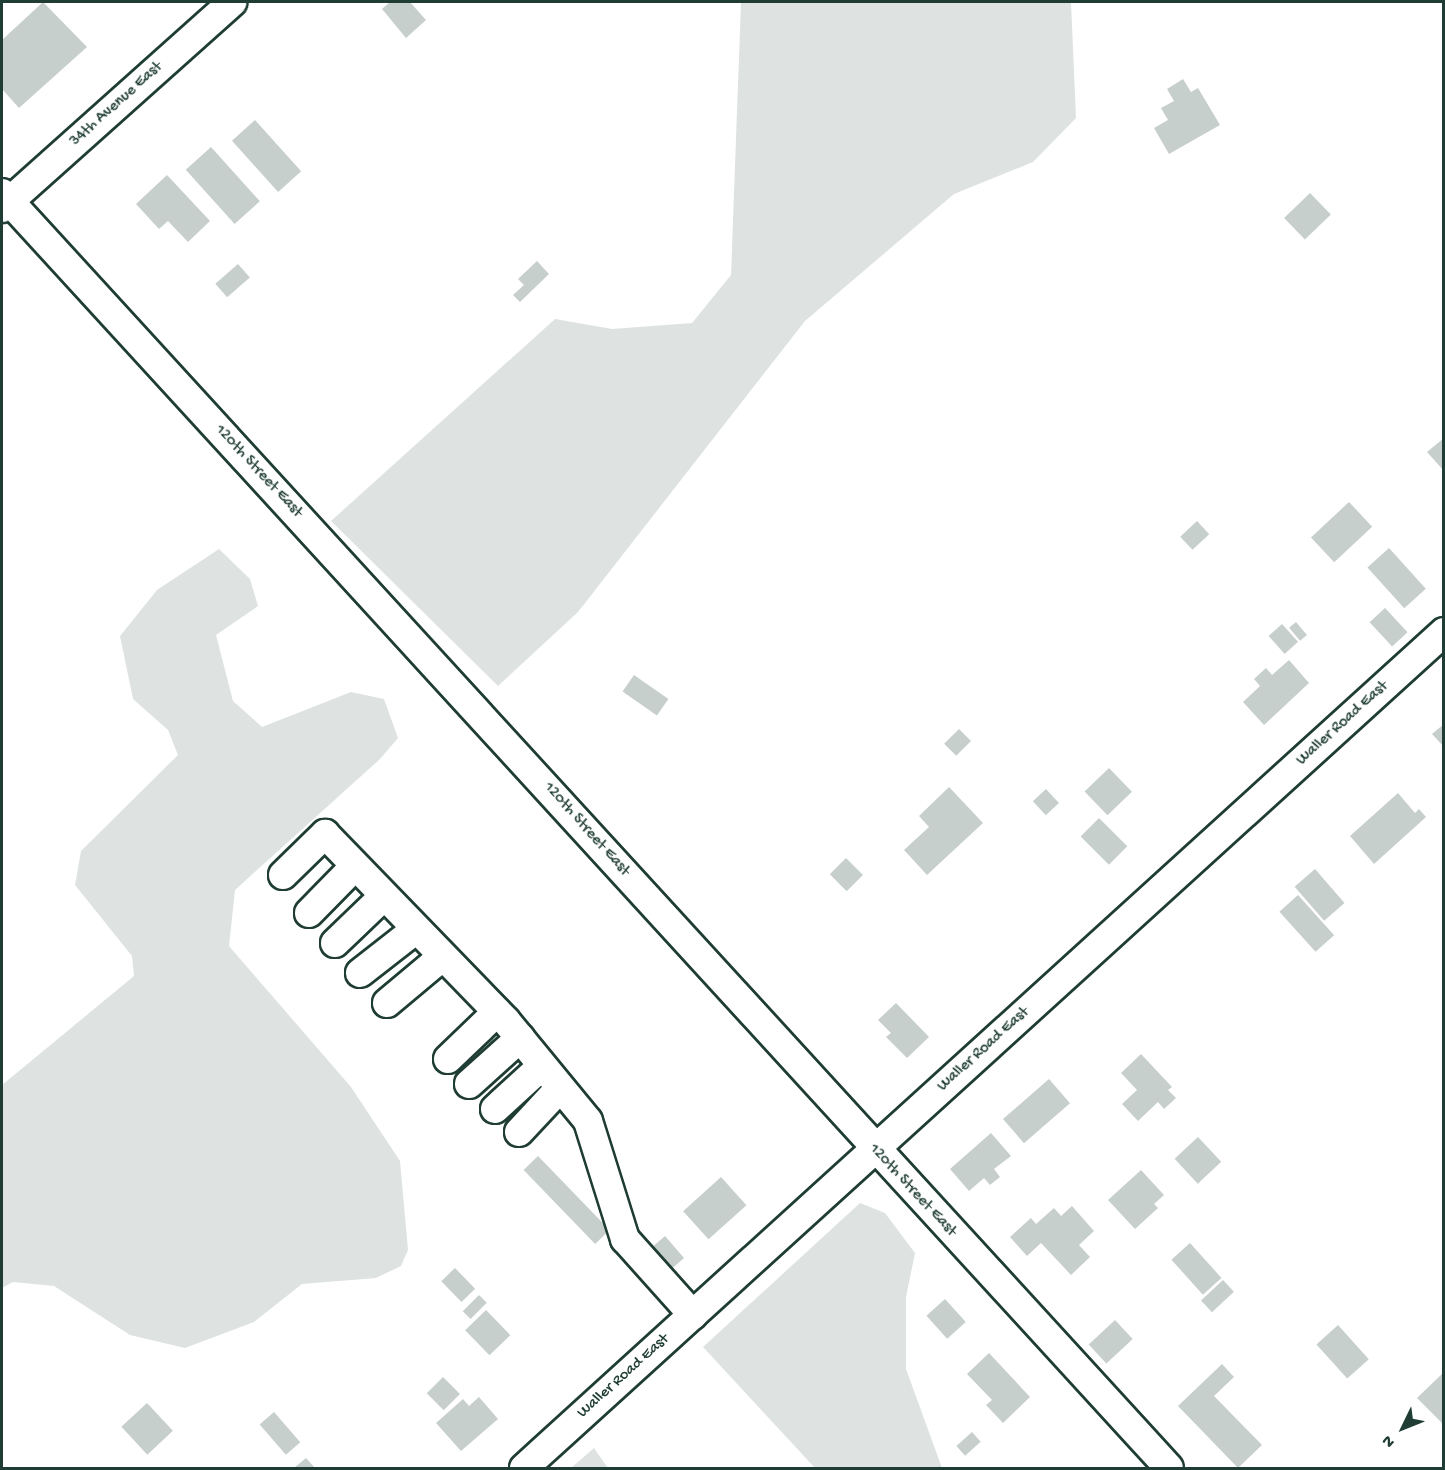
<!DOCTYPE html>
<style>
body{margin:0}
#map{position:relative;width:1445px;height:1470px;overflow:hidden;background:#fff;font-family:"Gochi Hand",sans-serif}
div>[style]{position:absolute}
.green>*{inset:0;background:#dee3e2}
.building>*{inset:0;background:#c7cfcc;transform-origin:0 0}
.roads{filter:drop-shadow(2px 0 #1f3d34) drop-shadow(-2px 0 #1f3d34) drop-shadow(0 2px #1f3d34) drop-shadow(0 -2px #1f3d34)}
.minor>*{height:28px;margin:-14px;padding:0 14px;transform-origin:14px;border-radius:14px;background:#fff}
span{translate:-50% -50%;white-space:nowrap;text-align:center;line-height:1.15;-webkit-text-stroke:4.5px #fff;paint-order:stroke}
.street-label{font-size:16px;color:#1f3d34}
.frame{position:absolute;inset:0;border:3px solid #1f3d34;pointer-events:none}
.north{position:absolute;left:1373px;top:1398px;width:60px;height:60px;-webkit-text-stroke:4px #fff;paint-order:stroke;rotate:227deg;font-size:16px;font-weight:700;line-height:24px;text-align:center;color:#1f3d34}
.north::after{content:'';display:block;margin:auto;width:21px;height:27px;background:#1f3d34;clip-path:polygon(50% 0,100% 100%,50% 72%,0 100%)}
</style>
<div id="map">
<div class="green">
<div style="clip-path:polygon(741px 2px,1071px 2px,1076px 118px,1033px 162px,954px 194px,805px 321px,578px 612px,498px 686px,331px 521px,555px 319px,612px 329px,692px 323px,731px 275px)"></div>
<div style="clip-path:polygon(219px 549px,250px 579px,258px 606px,216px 635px,233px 701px,262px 727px,351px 692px,384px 699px,398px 738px,380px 759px,235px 890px,229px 946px,351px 1087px,400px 1161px,408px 1250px,401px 1266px,376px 1278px,302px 1284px,254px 1322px,185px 1348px,130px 1335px,54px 1286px,13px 1282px,2px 1288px,2px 1085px,134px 976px,132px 956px,75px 885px,81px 851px,178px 755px,168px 730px,133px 699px,120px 636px,157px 590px)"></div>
<div style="clip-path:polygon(860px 1203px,885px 1213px,915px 1253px,906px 1297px,906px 1369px,942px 1468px,815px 1468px,703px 1347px)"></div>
<div style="clip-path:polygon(594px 1448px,608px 1468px,571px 1468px)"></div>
</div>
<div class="building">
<div style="clip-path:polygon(43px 2px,87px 47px,19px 108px,2px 89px,2px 40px)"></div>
<div style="clip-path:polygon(390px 2px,410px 2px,426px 20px,406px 38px,382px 9px)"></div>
<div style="clip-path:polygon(1183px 79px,1191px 92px,1198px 88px,1220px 125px,1169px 154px,1154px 128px,1168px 120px,1161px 108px,1174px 101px,1167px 89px)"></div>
<div style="left:255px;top:120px;width:69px;height:31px;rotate:48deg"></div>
<div style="left:211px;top:147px;width:73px;height:34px;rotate:48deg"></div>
<div style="clip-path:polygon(167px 175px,210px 221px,188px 242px,168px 221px,159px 229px,136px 204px)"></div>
<div style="left:1310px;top:193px;width:30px;height:36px;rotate:46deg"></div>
<div style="clip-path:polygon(537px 261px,549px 274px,520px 302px,513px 295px,524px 285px,518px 279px)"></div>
<div style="left:238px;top:264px;width:18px;height:30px;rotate:49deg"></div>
<div style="clip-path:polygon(1444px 438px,1444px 471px,1427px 452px)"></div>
<div style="left:1349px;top:502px;width:34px;height:52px;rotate:47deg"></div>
<div style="left:1197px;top:521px;width:18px;height:23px;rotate:47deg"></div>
<div style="left:1389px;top:548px;width:55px;height:29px;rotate:48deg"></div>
<div style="left:1385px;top:608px;width:33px;height:21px;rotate:47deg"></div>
<div style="left:1296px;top:622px;width:17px;height:9px;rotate:50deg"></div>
<div style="left:1282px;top:624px;width:24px;height:18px;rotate:48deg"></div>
<div style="clip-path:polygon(1289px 660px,1309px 683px,1264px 725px,1243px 702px,1260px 686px,1254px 679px,1266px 668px,1272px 675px)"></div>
<div style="left:634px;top:675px;width:42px;height:20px;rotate:35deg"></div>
<div style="clip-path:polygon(1444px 724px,1444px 747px,1432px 734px)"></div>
<div style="left:959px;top:729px;width:17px;height:21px;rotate:45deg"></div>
<div style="left:1109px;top:768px;width:33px;height:34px;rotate:46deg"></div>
<div style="clip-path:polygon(949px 787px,983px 823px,927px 875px,904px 850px,929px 827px,919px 816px)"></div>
<div style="left:1046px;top:789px;width:19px;height:18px;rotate:47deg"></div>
<div style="clip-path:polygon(1398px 793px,1415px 813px,1419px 809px,1426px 817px,1374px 864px,1350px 836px)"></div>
<div style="left:1099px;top:818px;width:40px;height:26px;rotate:45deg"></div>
<div style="left:846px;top:858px;width:24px;height:23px;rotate:45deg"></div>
<div style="left:1315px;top:869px;width:45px;height:27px;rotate:49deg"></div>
<div style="left:1298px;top:895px;width:54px;height:25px;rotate:48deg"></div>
<div style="clip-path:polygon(896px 1003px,929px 1037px,907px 1058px,886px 1037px,891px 1033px,878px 1020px)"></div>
<div style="clip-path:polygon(1141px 1054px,1172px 1087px,1168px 1090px,1176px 1098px,1164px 1109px,1158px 1102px,1138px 1121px,1122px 1104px,1137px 1090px,1121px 1073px)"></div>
<div style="left:1049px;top:1079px;width:32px;height:61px;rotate:49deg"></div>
<div style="clip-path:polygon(991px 1133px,1011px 1156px,994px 1169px,1000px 1177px,990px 1185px,984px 1178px,969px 1191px,950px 1169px)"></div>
<div style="left:1198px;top:1137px;width:34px;height:32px;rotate:47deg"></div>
<div style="left:538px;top:1156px;width:103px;height:20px;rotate:46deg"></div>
<div style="clip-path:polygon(1141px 1170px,1164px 1195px,1154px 1204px,1158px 1208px,1135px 1229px,1108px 1200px)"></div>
<div style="left:721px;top:1177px;width:38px;height:51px;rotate:48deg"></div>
<div style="clip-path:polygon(1072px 1206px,1094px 1231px,1079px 1245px,1090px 1257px,1071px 1275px,1041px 1243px,1027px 1256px,1010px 1237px,1031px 1218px,1036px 1224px,1054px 1208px,1061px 1216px)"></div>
<div style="left:665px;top:1236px;width:29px;height:21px;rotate:49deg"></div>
<div style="left:1190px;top:1243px;width:47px;height:25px;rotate:48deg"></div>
<div style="left:455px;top:1268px;width:29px;height:19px;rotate:46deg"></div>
<div style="left:1223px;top:1280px;width:16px;height:30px;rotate:47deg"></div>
<div style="left:479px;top:1295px;width:11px;height:23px;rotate:45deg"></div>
<div style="left:945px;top:1299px;width:31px;height:25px;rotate:48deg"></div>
<div style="left:486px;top:1310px;width:35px;height:29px;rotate:46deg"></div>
<div style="left:1115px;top:1320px;width:26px;height:36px;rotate:47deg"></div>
<div style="left:1338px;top:1325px;width:46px;height:29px;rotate:48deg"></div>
<div style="clip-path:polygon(989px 1353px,1030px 1397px,1003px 1423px,986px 1405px,992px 1400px,967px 1374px)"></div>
<div style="clip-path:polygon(1222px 1364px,1234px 1377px,1214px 1396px,1262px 1445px,1238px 1468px,1178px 1406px)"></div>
<div style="clip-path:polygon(1444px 1372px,1444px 1425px,1417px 1398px)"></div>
<div style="left:443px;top:1377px;width:24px;height:23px;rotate:45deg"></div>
<div style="clip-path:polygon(479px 1397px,498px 1419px,461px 1451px,436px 1423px,463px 1399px,469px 1406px)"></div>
<div style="left:147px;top:1403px;width:38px;height:35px;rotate:47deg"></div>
<div style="left:274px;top:1412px;width:40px;height:19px;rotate:49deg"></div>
<div style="left:972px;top:1432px;width:13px;height:21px;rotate:48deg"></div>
<div style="clip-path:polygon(306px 1458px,315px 1468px,294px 1468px)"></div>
</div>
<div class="roads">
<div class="minor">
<div style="left:2px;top:193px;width:1728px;rotate:47.53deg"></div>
<div style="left:2px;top:208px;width:309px;rotate:-41.8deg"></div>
<div style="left:283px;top:875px;width:59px;rotate:-44.3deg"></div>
<div style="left:325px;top:834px;width:260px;rotate:45.9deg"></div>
<div style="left:506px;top:1021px;width:129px;rotate:50.6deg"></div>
<div style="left:588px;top:1121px;width:124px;rotate:72.6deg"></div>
<div style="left:625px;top:1239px;width:102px;rotate:48.2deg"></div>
<div style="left:309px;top:913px;width:66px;rotate:-45.6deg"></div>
<div style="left:335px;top:943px;width:68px;rotate:-43.8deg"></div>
<div style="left:360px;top:973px;width:70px;rotate:-38deg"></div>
<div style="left:387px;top:1003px;width:72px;rotate:-39.9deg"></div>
<div style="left:448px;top:1059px;width:68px;rotate:-43.8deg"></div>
<div style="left:469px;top:1084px;width:69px;rotate:-42deg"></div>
<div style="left:495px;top:1109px;width:64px;rotate:-42.5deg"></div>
<div style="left:519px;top:1132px;width:60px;rotate:-47deg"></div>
<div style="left:524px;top:1468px;width:1243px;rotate:-42.26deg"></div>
</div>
</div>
<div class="street-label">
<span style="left:117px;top:105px;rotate:-42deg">34th Avenue East</span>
<span style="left:258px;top:472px;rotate:47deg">120th Street East</span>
<span style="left:1343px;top:724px;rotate:-42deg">Waller Road East</span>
<span style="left:586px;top:830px;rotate:48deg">120th Street East</span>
<span style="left:984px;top:1050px;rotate:-42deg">Waller Road East</span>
<span style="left:912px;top:1191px;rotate:47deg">120th Street East</span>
<span style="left:624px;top:1377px;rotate:-42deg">Waller Road East</span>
</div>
<div class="frame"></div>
<div class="north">N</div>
</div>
